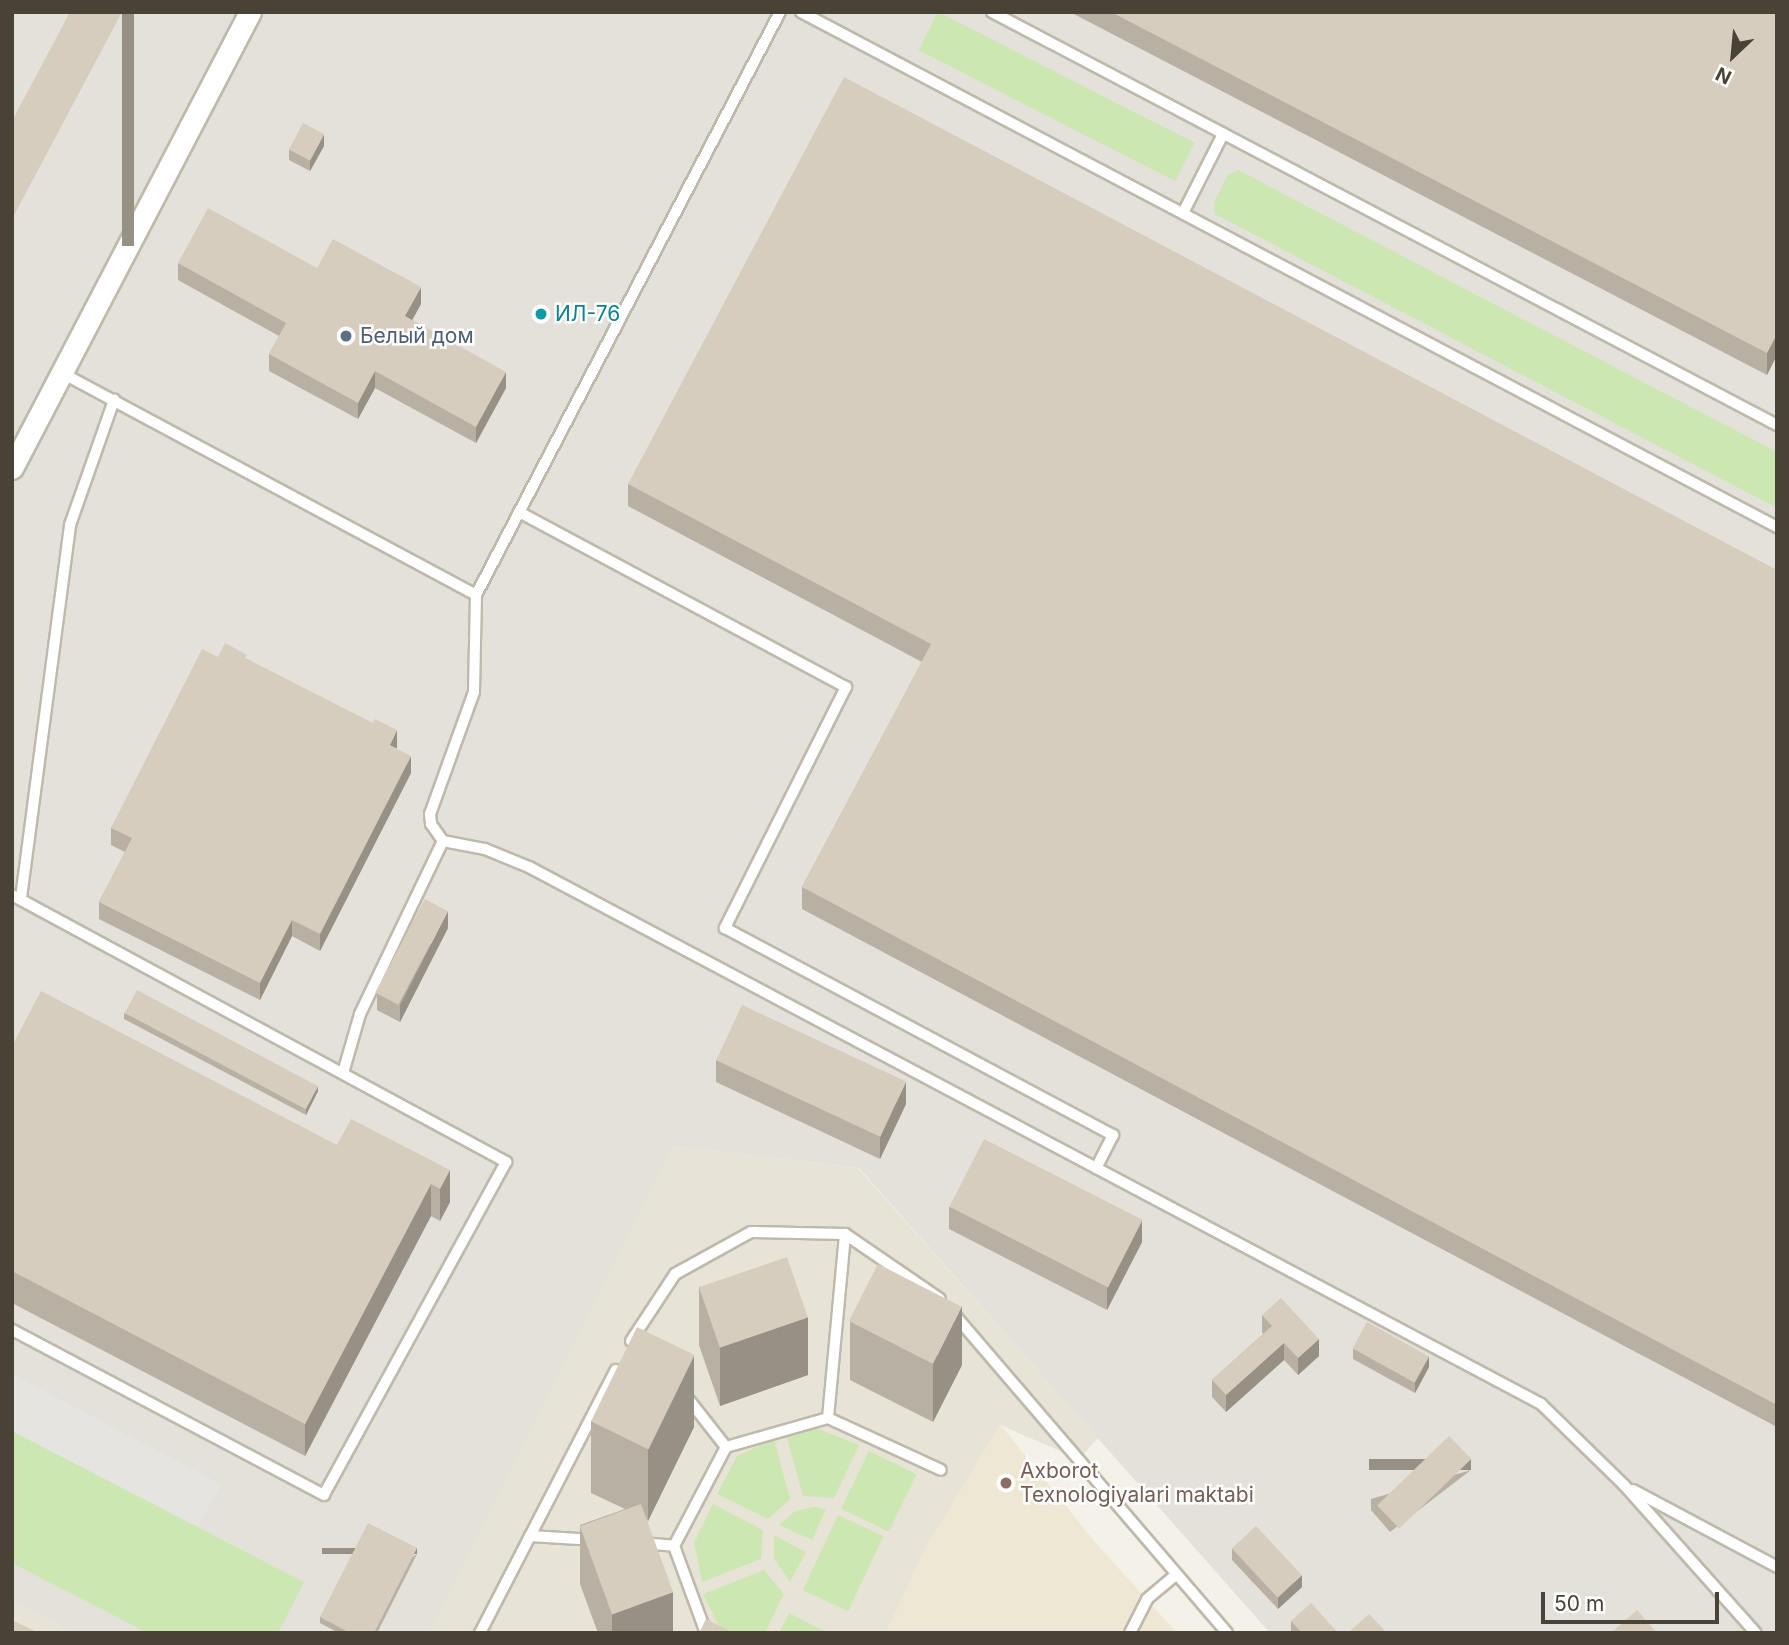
<!DOCTYPE html>
<meta charset="utf-8">
<style>
body{margin:0}
#map{position:relative;width:1789px;height:1645px;overflow:hidden;background:#f4f1e9;font-family:Inter,sans-serif}
div>[style]{position:absolute}
.residential>*{inset:0;background:#e8e3d7}
.industrial>*{inset:0;background:#e4e0da}
.education>*{inset:0;background:#ede7d3}
.green>*{inset:0;background:#cde7b2;transform-origin:0 0}
.parking>*{inset:0;background:#e5e4e0}
.roads{filter:drop-shadow(2px 0 #bfb9ab) drop-shadow(-2px 0 #bfb9ab) drop-shadow(0 2px #bfb9ab) drop-shadow(0 -2px #bfb9ab)}
.lane>*{height:10px;margin:-5px;padding:0 5px;transform-origin:5px;border-radius:5px;background:#fff}
.street>*{height:21px;margin:-10.5px;padding:0 10.5px;transform-origin:10.5px;border-radius:10.5px;background:#fff}
.wall>*{inset:0;background:#b8b0a3}
.shaded-wall>*{inset:0;background:#969085;transform-origin:0 0}
.building>*{inset:0;background:#d6cdbe;transform-origin:0 0}
.dots>*{width:19px;height:19px;translate:-50% -50%;box-sizing:border-box;border:4px solid #fff;border-radius:50%}
span{translate:-50% -50%;white-space:nowrap;text-align:center;line-height:1.15;-webkit-text-stroke:5px #fff;paint-order:stroke}
.culture-label{font-size:21px;color:#0d838f}
.left{translate:0 -50%;text-align:left}
.service-label{font-size:21px;color:#4e5e75}
.education-label{font-size:21px;color:#785e54}
.frame{position:absolute;inset:0;border:14px solid #484237;pointer-events:none}
.north{position:absolute;left:1698px;top:21px;width:70px;height:70px;-webkit-text-stroke:5px #fff;paint-order:stroke;rotate:206deg;font-size:19px;font-weight:700;line-height:28px;text-align:center;color:#484237}
.north::after{content:'';display:block;margin:auto;width:24px;height:32px;background:#484237;clip-path:polygon(50% 0,100% 100%,50% 72%,0 100%)}
.scale{position:absolute;left:1541px;top:1592px;width:178px;height:32px;box-sizing:border-box;border:4px solid #484237;border-top:0;padding-left:9px;font-size:21px;line-height:24px;white-space:nowrap;color:#484237;-webkit-text-stroke:5px #fff;paint-order:stroke}
</style>
<div id="map">
<div class="residential">
<div style="clip-path:polygon(674px 1146px,858px 1168px,1098px 1438px,1079px 1459px,1000px 1425px,926px 1547px,886px 1633px,430px 1633px)"></div>
<div style="clip-path:polygon(12px 1600px,73px 1633px,12px 1633px)"></div>
</div>
<div class="industrial">
<div style="clip-path:polygon(12px 12px,1777px 12px,1777px 1633px,1270px 1633px,859px 1168px,674px 1146px,430px 1633px,73px 1633px,12px 1600px)"></div>
</div>
<div class="education">
<div style="clip-path:polygon(1000px 1424px,1094px 1541px,1177px 1633px,886px 1633px,926px 1547px)"></div>
</div>
<div class="green">
<div style="left:938px;top:12px;width:288px;height:43px;rotate:27deg"></div>
<div style="clip-path:polygon(1238px 170px,1777px 452px,1777px 508px,1215px 214px,1214px 203px,1228px 174px)"></div>
<div style="clip-path:polygon(816px 1428px,859px 1445px,834px 1498px,803px 1496px,787px 1438px)"></div>
<div style="clip-path:polygon(12px 1431px,304px 1582px,278px 1633px,148px 1633px,12px 1563px)"></div>
<div style="clip-path:polygon(774px 1439px,790px 1499px,768px 1519px,717px 1494px,737px 1456px)"></div>
<div style="left:869px;top:1451px;width:53px;height:64px;rotate:26deg"></div>
<div style="clip-path:polygon(713px 1504px,763px 1530px,761px 1559px,702px 1582px,694px 1543px)"></div>
<div style="clip-path:polygon(813px 1507px,826px 1509px,812px 1540px,779px 1525px,795px 1511px)"></div>
<div style="left:838px;top:1515px;width:50px;height:83px;rotate:25deg"></div>
<div style="clip-path:polygon(774px 1535px,806px 1552px,790px 1582px,774px 1559px)"></div>
<div style="clip-path:polygon(764px 1570px,784px 1594px,765px 1633px,722px 1633px,703px 1594px)"></div>
<div style="clip-path:polygon(789px 1613px,828px 1633px,779px 1633px)"></div>
</div>
<div class="parking">
<div style="clip-path:polygon(12px 1374px,221px 1484px,198px 1527px,12px 1431px)"></div>
</div>
<div class="roads">
<div class="lane">
<div style="left:780px;top:12px;width:657px;rotate:117.54deg"></div>
<div style="left:476px;top:595px;width:97px;rotate:91.2deg"></div>
<div style="left:474px;top:692px;width:130px;rotate:109.8deg"></div>
<div style="left:430px;top:814px;width:10px;rotate:84deg"></div>
<div style="left:431px;top:824px;width:21px;rotate:55deg"></div>
<div style="left:443px;top:841px;width:43px;rotate:10.8deg"></div>
<div style="left:485px;top:849px;width:48px;rotate:22.2deg"></div>
<div style="left:529px;top:867px;width:1146px;rotate:27.95deg"></div>
<div style="left:1541px;top:1404px;width:116px;rotate:44.3deg"></div>
<div style="left:1624px;top:1485px;width:198px;rotate:48.3deg"></div>
<div style="left:801px;top:12px;width:1104px;rotate:27.82deg"></div>
<div style="left:992px;top:12px;width:887px;rotate:27.75deg"></div>
<div style="left:1183px;top:213px;width:89px;rotate:-63.1deg"></div>
<div style="left:62px;top:373px;width:470px;rotate:28.2deg"></div>
<div style="left:519px;top:512px;width:371px;rotate:28.2deg"></div>
<div style="left:846px;top:687px;width:270px;rotate:116.7deg"></div>
<div style="left:725px;top:928px;width:440px;rotate:28.1deg"></div>
<div style="left:1113px;top:1135px;width:37px;rotate:117deg"></div>
<div style="left:12px;top:895px;width:562px;rotate:28.39deg"></div>
<div style="left:506px;top:1162px;width:379px;rotate:118.7deg"></div>
<div style="left:324px;top:1495px;width:353px;rotate:-152.1deg"></div>
<div style="left:21px;top:898px;width:376px;rotate:-82.5deg"></div>
<div style="left:70px;top:525px;width:133px;rotate:-70.6deg"></div>
<div style="left:343px;top:1073px;width:61px;rotate:-73.9deg"></div>
<div style="left:360px;top:1014px;width:192px;rotate:-64.4deg"></div>
<div style="left:953px;top:1313px;width:421px;rotate:49.4deg"></div>
<div style="left:631px;top:1341px;width:80px;rotate:-56.7deg"></div>
<div style="left:675px;top:1274px;width:87px;rotate:-28.9deg"></div>
<div style="left:751px;top:1232px;width:94px;rotate:1.2deg"></div>
<div style="left:845px;top:1234px;width:115px;rotate:34.4deg"></div>
<div style="left:686px;top:1396px;width:65px;rotate:51.9deg"></div>
<div style="left:828px;top:1418px;width:185px;rotate:-84.7deg"></div>
<div style="left:1633px;top:1490px;width:163px;rotate:28.1deg"></div>
<div style="left:530px;top:1536px;width:65px;rotate:3.5deg"></div>
<div style="left:642px;top:1543px;width:32px;rotate:5deg"></div>
<div style="left:480px;top:1633px;width:296px;rotate:-62.7deg"></div>
<div style="left:706px;top:1633px;width:93px;rotate:-110.2deg"></div>
<div style="left:674px;top:1546px;width:112px;rotate:-62.3deg"></div>
<div style="left:726px;top:1447px;width:106px;rotate:-15.9deg"></div>
<div style="left:828px;top:1418px;width:124px;rotate:24.7deg"></div>
<div style="left:1130px;top:1633px;width:38px;rotate:-63deg"></div>
<div style="left:1147px;top:1599px;width:38px;rotate:-40deg"></div>
</div>
<div class="street">
<div style="left:12px;top:468px;width:514px;rotate:-62.44deg"></div>
</div>
</div>
<div class="wall">
<div style="clip-path:polygon(1070px 12px,1777px 12px,1777px 355px,1767px 375px)"></div>
<div style="clip-path:polygon(324px 146px,310px 171px,289px 160px,289px 149px)"></div>
<div style="clip-path:polygon(178px 263px,317px 268px,421px 304px,412px 320px,506px 388px,476px 443px,375px 388px,358px 419px,269px 371px,269px 354px,279px 336px,178px 280px)"></div>
<div style="clip-path:polygon(628px 484px,1777px 570px,1777px 1427px,802px 909px,802px 887px,922px 662px,628px 506px)"></div>
<div style="clip-path:polygon(218px 657px,247px 659px,397px 747px,396px 749px,411px 773px,320px 951px,292px 936px,260px 1000px,99px 919px,99px 902px,125px 852px,111px 845px,111px 828px)"></div>
<div style="clip-path:polygon(448px 928px,400px 1022px,377px 1010px,377px 993px)"></div>
<div style="clip-path:polygon(124px 1013px,318px 1091px,306px 1115px,124px 1019px)"></div>
<div style="clip-path:polygon(12px 1046px,337px 1145px,450px 1170px,450px 1202px,440px 1221px,431px 1216px,305px 1456px,12px 1303px)"></div>
<div style="clip-path:polygon(716px 1060px,906px 1104px,880px 1159px,716px 1082px)"></div>
<div style="clip-path:polygon(949px 1207px,1142px 1242px,1107px 1310px,949px 1229px)"></div>
<div style="clip-path:polygon(699px 1286px,808px 1375px,720px 1406px,699px 1345px)"></div>
<div style="clip-path:polygon(1262px 1315px,1319px 1356px,1298px 1375px,1284px 1360px,1226px 1412px,1212px 1397px,1212px 1380px,1263px 1334px,1262px 1332px)"></div>
<div style="clip-path:polygon(850px 1321px,962px 1365px,933px 1422px,850px 1380px)"></div>
<div style="clip-path:polygon(1353px 1348px,1429px 1367px,1415px 1393px,1353px 1359px)"></div>
<div style="clip-path:polygon(591px 1421px,694px 1427px,648px 1521px,647px 1520px,673px 1633px,598px 1633px,580px 1584px,580px 1525px,625px 1509px,591px 1493px)"></div>
<div style="clip-path:polygon(1471px 1470px,1390px 1532px,1371px 1510px,1371px 1499px)"></div>
<div style="clip-path:polygon(1232px 1548px,1302px 1587px,1278px 1609px,1232px 1560px)"></div>
<div style="clip-path:polygon(417px 1554px,377px 1633px,339px 1633px,320px 1623px,320px 1617px)"></div>
<div style="clip-path:polygon(1291px 1621px,1338px 1633px,1291px 1633px)"></div>
</div>
<div class="shaded-wall">
<div style="left:122px;top:12px;width:12px;height:234px"></div>
<div style="clip-path:polygon(324px 134px,324px 146px,310px 171px,310px 160px)"></div>
<div style="clip-path:polygon(421px 287px,421px 304px,405px 333px,405px 316px)"></div>
<div style="clip-path:polygon(1777px 334px,1777px 355px,1767px 375px,1767px 353px)"></div>
<div style="clip-path:polygon(375px 371px,375px 388px,358px 419px,358px 403px)"></div>
<div style="clip-path:polygon(506px 372px,506px 388px,476px 443px,476px 427px)"></div>
<div style="clip-path:polygon(397px 730px,397px 747px,390px 762px,390px 745px)"></div>
<div style="clip-path:polygon(411px 756px,411px 773px,320px 951px,320px 934px)"></div>
<div style="clip-path:polygon(448px 911px,448px 928px,400px 1022px,400px 1005px)"></div>
<div style="clip-path:polygon(292px 920px,292px 936px,260px 1000px,260px 983px)"></div>
<div style="clip-path:polygon(906px 1082px,906px 1104px,880px 1159px,880px 1137px)"></div>
<div style="clip-path:polygon(318px 1086px,318px 1091px,306px 1115px,306px 1109px)"></div>
<div style="clip-path:polygon(450px 1170px,450px 1202px,440px 1221px,440px 1189px)"></div>
<div style="clip-path:polygon(431px 1184px,431px 1216px,305px 1456px,305px 1424px)"></div>
<div style="clip-path:polygon(1142px 1220px,1142px 1242px,1107px 1310px,1107px 1288px)"></div>
<div style="clip-path:polygon(962px 1306px,962px 1365px,933px 1422px,933px 1364px)"></div>
<div style="clip-path:polygon(808px 1317px,808px 1375px,720px 1406px,720px 1347px)"></div>
<div style="clip-path:polygon(1319px 1339px,1319px 1356px,1298px 1375px,1298px 1358px)"></div>
<div style="clip-path:polygon(1284px 1343px,1284px 1360px,1226px 1412px,1226px 1395px)"></div>
<div style="clip-path:polygon(694px 1355px,694px 1427px,648px 1521px,648px 1449px)"></div>
<div style="clip-path:polygon(1429px 1356px,1429px 1367px,1415px 1393px,1415px 1382px)"></div>
<div style="left:1471px;top:1459px;width:11px;height:102px;rotate:90deg"></div>
<div style="left:417px;top:1548px;width:6px;height:95px;rotate:90deg"></div>
<div style="clip-path:polygon(1302px 1575px,1302px 1587px,1278px 1609px,1278px 1598px)"></div>
<div style="clip-path:polygon(673px 1592px,673px 1633px,612px 1633px,612px 1613px)"></div>
</div>
<div class="building">
<div style="clip-path:polygon(70px 12px,122px 12px,12px 219px,12px 121px)"></div>
<div style="clip-path:polygon(1111px 12px,1777px 12px,1777px 334px,1767px 353px)"></div>
<div style="clip-path:polygon(844px 77px,1777px 570px,1777px 1405px,802px 887px,931px 644px,628px 484px)"></div>
<div style="left:303px;top:123px;width:24px;height:30px;rotate:28deg"></div>
<div style="clip-path:polygon(208px 208px,317px 268px,333px 239px,421px 287px,405px 316px,506px 372px,476px 427px,375px 371px,358px 403px,269px 354px,286px 323px,178px 263px)"></div>
<div style="clip-path:polygon(225px 643px,247px 655px,245px 658px,373px 723px,375px 719px,397px 730px,390px 745px,411px 756px,320px 934px,292px 920px,260px 983px,99px 902px,132px 838px,111px 828px,202px 649px,218px 657px)"></div>
<div style="left:425px;top:899px;width:26px;height:106px;rotate:28deg"></div>
<div style="left:137px;top:990px;width:205px;height:26px;rotate:28deg"></div>
<div style="clip-path:polygon(41px 991px,337px 1145px,351px 1119px,450px 1170px,440px 1189px,431px 1184px,305px 1424px,12px 1271px,12px 1046px)"></div>
<div style="left:742px;top:1005px;width:181px;height:61px;rotate:25deg"></div>
<div style="left:984px;top:1139px;width:178px;height:76px;rotate:27deg"></div>
<div style="left:787px;top:1257px;width:64px;height:93px;rotate:71deg"></div>
<div style="left:878px;top:1264px;width:94px;height:64px;rotate:27deg"></div>
<div style="clip-path:polygon(1281px 1298px,1319px 1339px,1298px 1358px,1284px 1343px,1226px 1395px,1212px 1380px,1272px 1326px,1262px 1315px)"></div>
<div style="left:1367px;top:1322px;width:71px;height:30px;rotate:29deg"></div>
<div style="left:637px;top:1327px;width:64px;height:105px;rotate:26deg"></div>
<div style="left:1449px;top:1436px;width:32px;height:100px;rotate:46deg"></div>
<div style="left:641px;top:1504px;width:94px;height:65px;rotate:70deg"></div>
<div style="clip-path:polygon(368px 1523px,417px 1548px,374px 1633px,350px 1633px,320px 1617px)"></div>
<div style="left:1256px;top:1526px;width:67px;height:33px;rotate:47deg"></div>
<div style="clip-path:polygon(1311px 1603px,1338px 1633px,1302px 1633px,1291px 1621px)"></div>
<div style="clip-path:polygon(1637px 1610px,1657px 1633px,1611px 1633px)"></div>
<div style="clip-path:polygon(1369px 1614px,1385px 1631px,1383px 1633px,1348px 1633px)"></div>
<div style="clip-path:polygon(706px 1619px,734px 1633px,699px 1633px)"></div>
<div style="clip-path:polygon(12px 1620px,39px 1633px,12px 1633px)"></div>
</div>
<div class="dots">
<div style="left:541px;top:314px;background:#0f9aa8"></div>
<div style="left:346px;top:336px;background:#5c6f8a"></div>
<div style="left:1006px;top:1483px;background:#8d6e63"></div>
</div>
<div class="culture-label">
<span class="left" style="left:555px;top:314px">ИЛ-76</span>
</div>
<div class="service-label">
<span class="left" style="left:360px;top:336px">Белый дом</span>
</div>
<div class="education-label">
<span class="left" style="left:1020px;top:1483px">Axborot<br>Texnologiyalari maktabi</span>
</div>
<div class="frame"></div>
<div class="north">N</div>
<div class="scale">50 m</div>
</div>
